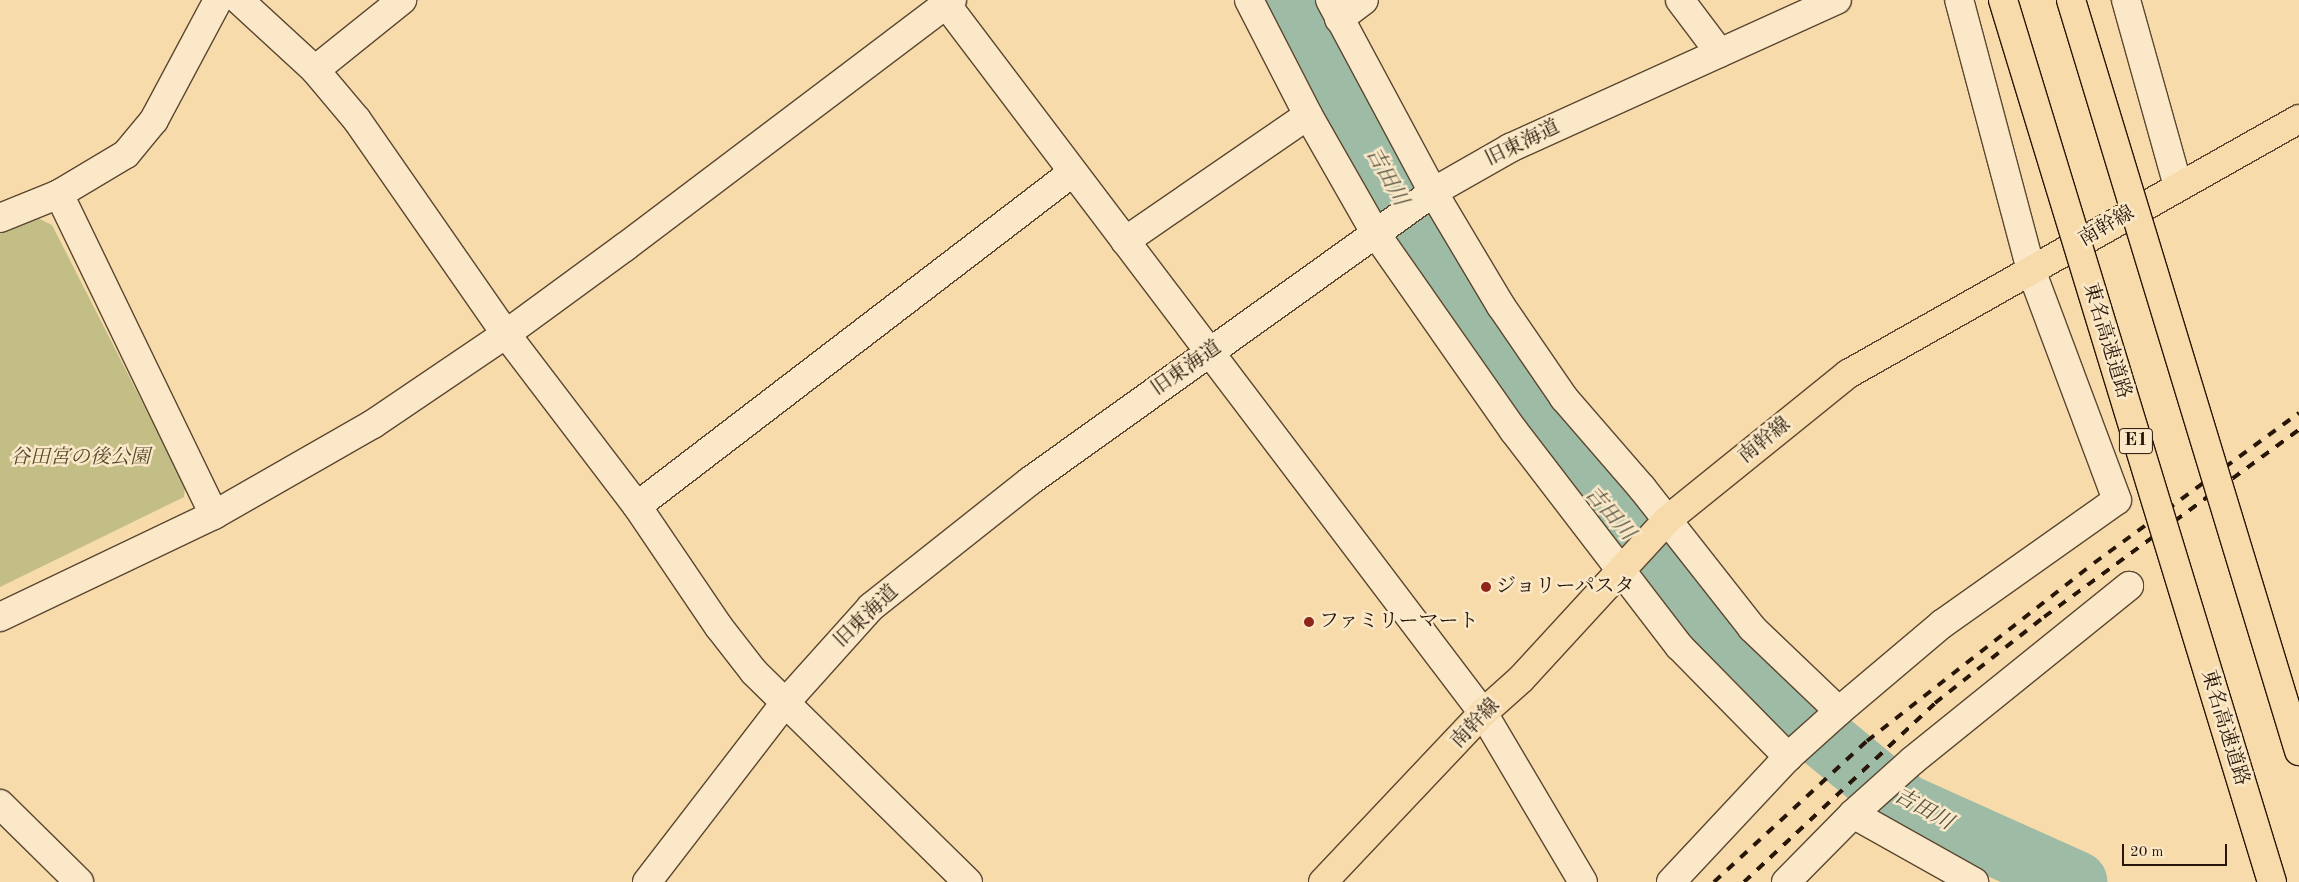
<!DOCTYPE html>
<meta charset="utf-8">
<style>
body{margin:0}
#map{position:relative;width:2299px;height:882px;overflow:hidden;background:#f7dbab;font-family:"Old Standard TT","Noto Serif JP",serif}
div>[style]{position:absolute}
.green>*{inset:0;background:#c2be86}
.river>*{height:62px;margin:-31px;padding:0 31px;transform-origin:31px;border-radius:31px;background:#9ebba6}
.roads{filter:drop-shadow(1px 0 #5b4731) drop-shadow(-1px 0 #5b4731) drop-shadow(0 1px #5b4731) drop-shadow(0 -1px #5b4731)}
.minor>*{height:28px;margin:-14px;padding:0 14px;transform-origin:14px;border-radius:14px;background:#fae8c8}
.major>*{height:28px;margin:-14px;padding:0 14px;transform-origin:14px;border-radius:14px;background:#f7dbab}
.rail>*{height:4px;margin-top:-2px;transform-origin:0;background:repeating-linear-gradient(90deg,#271608 0 9px,transparent 0 18px)}
.bridges{filter:drop-shadow(1px 0 #271608) drop-shadow(-1px 0 #271608) drop-shadow(0 1px #271608) drop-shadow(0 -1px #271608)}
.highway-bridge>*{height:28px;margin:-14px;padding:0 14px;transform-origin:14px;border-radius:14px;background:#f7dbab}
.dots>*{width:14px;height:14px;translate:-50% -50%;box-sizing:border-box;border:2px solid #fae8c8;border-radius:50%}
span{translate:-50% -50%;white-space:nowrap;text-align:center;line-height:1.15;-webkit-text-stroke:5px #fae8c8;paint-order:stroke}
.shield-label span{padding:1px 4px;background:#fae8c8;border:1px solid;border-radius:4px;-webkit-text-stroke-width:0}
.shield-label{font-size:19px;color:#271608;font-weight:700}
.street-label{font-size:20px;color:#271608}
.park-label{font-size:20px;color:#56482e;font-style:italic}
.poi-label{font-size:20px;color:#271608}
.left{translate:0 -50%;text-align:left}
.water-label{font-size:21px;color:#51503f;font-style:italic}
.scale{position:absolute;left:2122px;top:844px;width:105px;height:22px;box-sizing:border-box;border:2px solid #271608;border-top:0;padding-left:6px;font-size:15px;line-height:18px;white-space:nowrap;color:#271608;-webkit-text-stroke:4px #fae8c8;paint-order:stroke}
</style>
<div id="map">
<div class="green">
<div style="clip-path:polygon(36px 217px,52px 225px,185px 486px,184px 497px,0 587px,0 232px)"></div>
</div>
<div class="river">
<div style="left:1293px;top:0;width:179px;rotate:62.7deg"></div>
<div style="left:1375px;top:159px;width:181px;rotate:60.2deg"></div>
<div style="left:1465px;top:316px;width:196px;rotate:55.2deg"></div>
<div style="left:1577px;top:477px;width:187px;rotate:48.9deg"></div>
<div style="left:1700px;top:618px;width:138px;rotate:45.3deg"></div>
<div style="left:1797px;top:716px;width:140px;rotate:39.5deg"></div>
<div style="left:1905px;top:805px;width:188px;rotate:24.2deg"></div>
</div>
<div class="roads">
<div class="minor">
<div style="left:239px;top:0;width:103px;rotate:42.6deg"></div>
<div style="left:315px;top:70px;width:65px;rotate:50deg"></div>
<div style="left:357px;top:120px;width:261px;rotate:55.2deg"></div>
<div style="left:506px;top:334px;width:216px;rotate:52.7deg"></div>
<div style="left:637px;top:506px;width:146px;rotate:55.9deg"></div>
<div style="left:719px;top:627px;width:57px;rotate:52.1deg"></div>
<div style="left:754px;top:672px;width:300px;rotate:44.5deg"></div>
<div style="left:943px;top:0;width:894px;rotate:52.86deg"></div>
<div style="left:1483px;top:713px;width:196px;rotate:59.4deg"></div>
<div style="left:1249px;top:0;width:129px;rotate:62.8deg"></div>
<div style="left:1308px;top:115px;width:137px;rotate:60.3deg"></div>
<div style="left:1376px;top:234px;width:241px;rotate:55deg"></div>
<div style="left:1514px;top:431px;width:271px;rotate:52.5deg"></div>
<div style="left:1679px;top:646px;width:156px;rotate:45.5deg"></div>
<div style="left:1330px;top:0;width:218px;rotate:61.8deg"></div>
<div style="left:1433px;top:192px;width:133px;rotate:59.2deg"></div>
<div style="left:1501px;top:306px;width:112px;rotate:55.6deg"></div>
<div style="left:1564px;top:398px;width:119px;rotate:49.1deg"></div>
<div style="left:1642px;top:488px;width:178px;rotate:51.8deg"></div>
<div style="left:1752px;top:628px;width:120px;rotate:43.7deg"></div>
<div style="left:1680px;top:0;width:66px;rotate:53deg"></div>
<div style="left:2126px;top:0;width:193px;rotate:74.4deg"></div>
<div style="left:1339px;top:19px;width:31px;rotate:-37deg"></div>
<div style="left:315px;top:70px;width:112px;rotate:-38.8deg"></div>
<div style="left:59px;top:194px;width:356px;rotate:64.2deg"></div>
<div style="left:0;top:218px;width:64px;rotate:-22.1deg"></div>
<div style="left:59px;top:194px;width:78px;rotate:-30.8deg"></div>
<div style="left:126px;top:154px;width:44px;rotate:-50.5deg"></div>
<div style="left:154px;top:120px;width:136px;rotate:-61.9deg"></div>
<div style="left:1125px;top:241px;width:222px;rotate:-34.5deg"></div>
<div style="left:637px;top:506px;width:549px;rotate:-37.45deg"></div>
<div style="left:0;top:617px;width:237px;rotate:-25.5deg"></div>
<div style="left:214px;top:515px;width:183px;rotate:-29.8deg"></div>
<div style="left:373px;top:424px;width:161px;rotate:-34.1deg"></div>
<div style="left:506px;top:334px;width:147px;rotate:-36.2deg"></div>
<div style="left:625px;top:247px;width:410px;rotate:-37.1deg"></div>
<div style="left:0;top:804px;width:111px;rotate:44.6deg"></div>
<div style="left:1853px;top:814px;width:79px;rotate:-41.9deg"></div>
<div style="left:1912px;top:761px;width:279px;rotate:-38.9deg"></div>
<div style="left:647px;top:882px;width:226px;rotate:-52.4deg"></div>
<div style="left:785px;top:703px;width:129px;rotate:-48.1deg"></div>
<div style="left:871px;top:607px;width:203px;rotate:-38.4deg"></div>
<div style="left:1030px;top:481px;width:496px;rotate:-35.6deg"></div>
<div style="left:1433px;top:192px;width:89px;rotate:-29.7deg"></div>
<div style="left:1510px;top:148px;width:359px;rotate:-24.4deg"></div>
<div style="left:1671px;top:882px;width:171px;rotate:-46.9deg"></div>
<div style="left:1788px;top:757px;width:69px;rotate:-42deg"></div>
<div style="left:1839px;top:711px;width:135px;rotate:-40.2deg"></div>
<div style="left:1942px;top:624px;width:214px;rotate:-35.3deg"></div>
<div style="left:2117px;top:500px;width:246px;rotate:-110.5deg"></div>
<div style="left:2031px;top:270px;width:279px;rotate:-104.9deg"></div>
<div style="left:1786px;top:882px;width:95px;rotate:-45.4deg"></div>
<div style="left:1853px;top:814px;width:139px;rotate:29.3deg"></div>
</div>
<div class="major">
<div style="left:1323px;top:882px;width:233px;rotate:-46.6deg"></div>
<div style="left:1483px;top:713px;width:51px;rotate:-41.8deg"></div>
<div style="left:1521px;top:679px;width:216px;rotate:-47.4deg"></div>
<div style="left:1667px;top:520px;width:233px;rotate:-38.9deg"></div>
<div style="left:1848px;top:374px;width:518px;rotate:-29.48deg"></div>
</div>
</div>
<div class="rail">
<div style="left:1714px;top:882px;width:208px;rotate:-42.7deg"></div>
<div style="left:1867px;top:741px;width:288px;rotate:-38.1deg"></div>
<div style="left:2094px;top:563px;width:254px;rotate:-36.2deg"></div>
<div style="left:1744px;top:882px;width:262px;rotate:-43.1deg"></div>
<div style="left:1935px;top:703px;width:139px;rotate:-38.3deg"></div>
<div style="left:2044px;top:617px;width:316px;rotate:-36.3deg"></div>
</div>
<div class="bridges">
<div class="highway-bridge">
<div style="left:2003px;top:0;width:922px;rotate:73.04deg"></div>
<div style="left:2071px;top:0;width:785px;rotate:73.11deg"></div>
</div>
</div>
<div class="dots">
<div style="left:1486px;top:587px;background:#8f2418"></div>
<div style="left:1309px;top:622px;background:#8f2418"></div>
</div>
<div class="shield-label">
<span style="left:2136px;top:441px">E1</span>
</div>
<div class="street-label">
<span style="left:1523px;top:144px;rotate:-26deg">旧東海道</span>
<span style="left:2107px;top:227px;rotate:-30deg">南幹線</span>
<span style="left:2106px;top:341px;rotate:73deg">東名高速道路</span>
<span style="left:1187px;top:369px;rotate:-35deg">旧東海道</span>
<span style="left:1765px;top:441px;rotate:-39deg">南幹線</span>
<span style="left:867px;top:617px;rotate:-44deg">旧東海道</span>
<span style="left:1476px;top:724px;rotate:-46deg">南幹線</span>
<span style="left:2224px;top:728px;rotate:73deg">東名高速道路</span>
</div>
<div class="park-label">
<span style="left:80px;top:458px">谷田宮の後公園</span>
</div>
<div class="poi-label">
<span class="left" style="left:1496px;top:587px">ジョリーパスタ</span>
<span class="left" style="left:1319px;top:622px">ファミリーマート</span>
</div>
<div class="water-label">
<span style="left:1386px;top:177px;rotate:61deg">吉田川</span>
<span style="left:1609px;top:514px;rotate:49deg">吉田川</span>
<span style="left:1923px;top:810px;rotate:29deg">吉田川</span>
</div>
<div class="scale">20 m</div>
</div>
